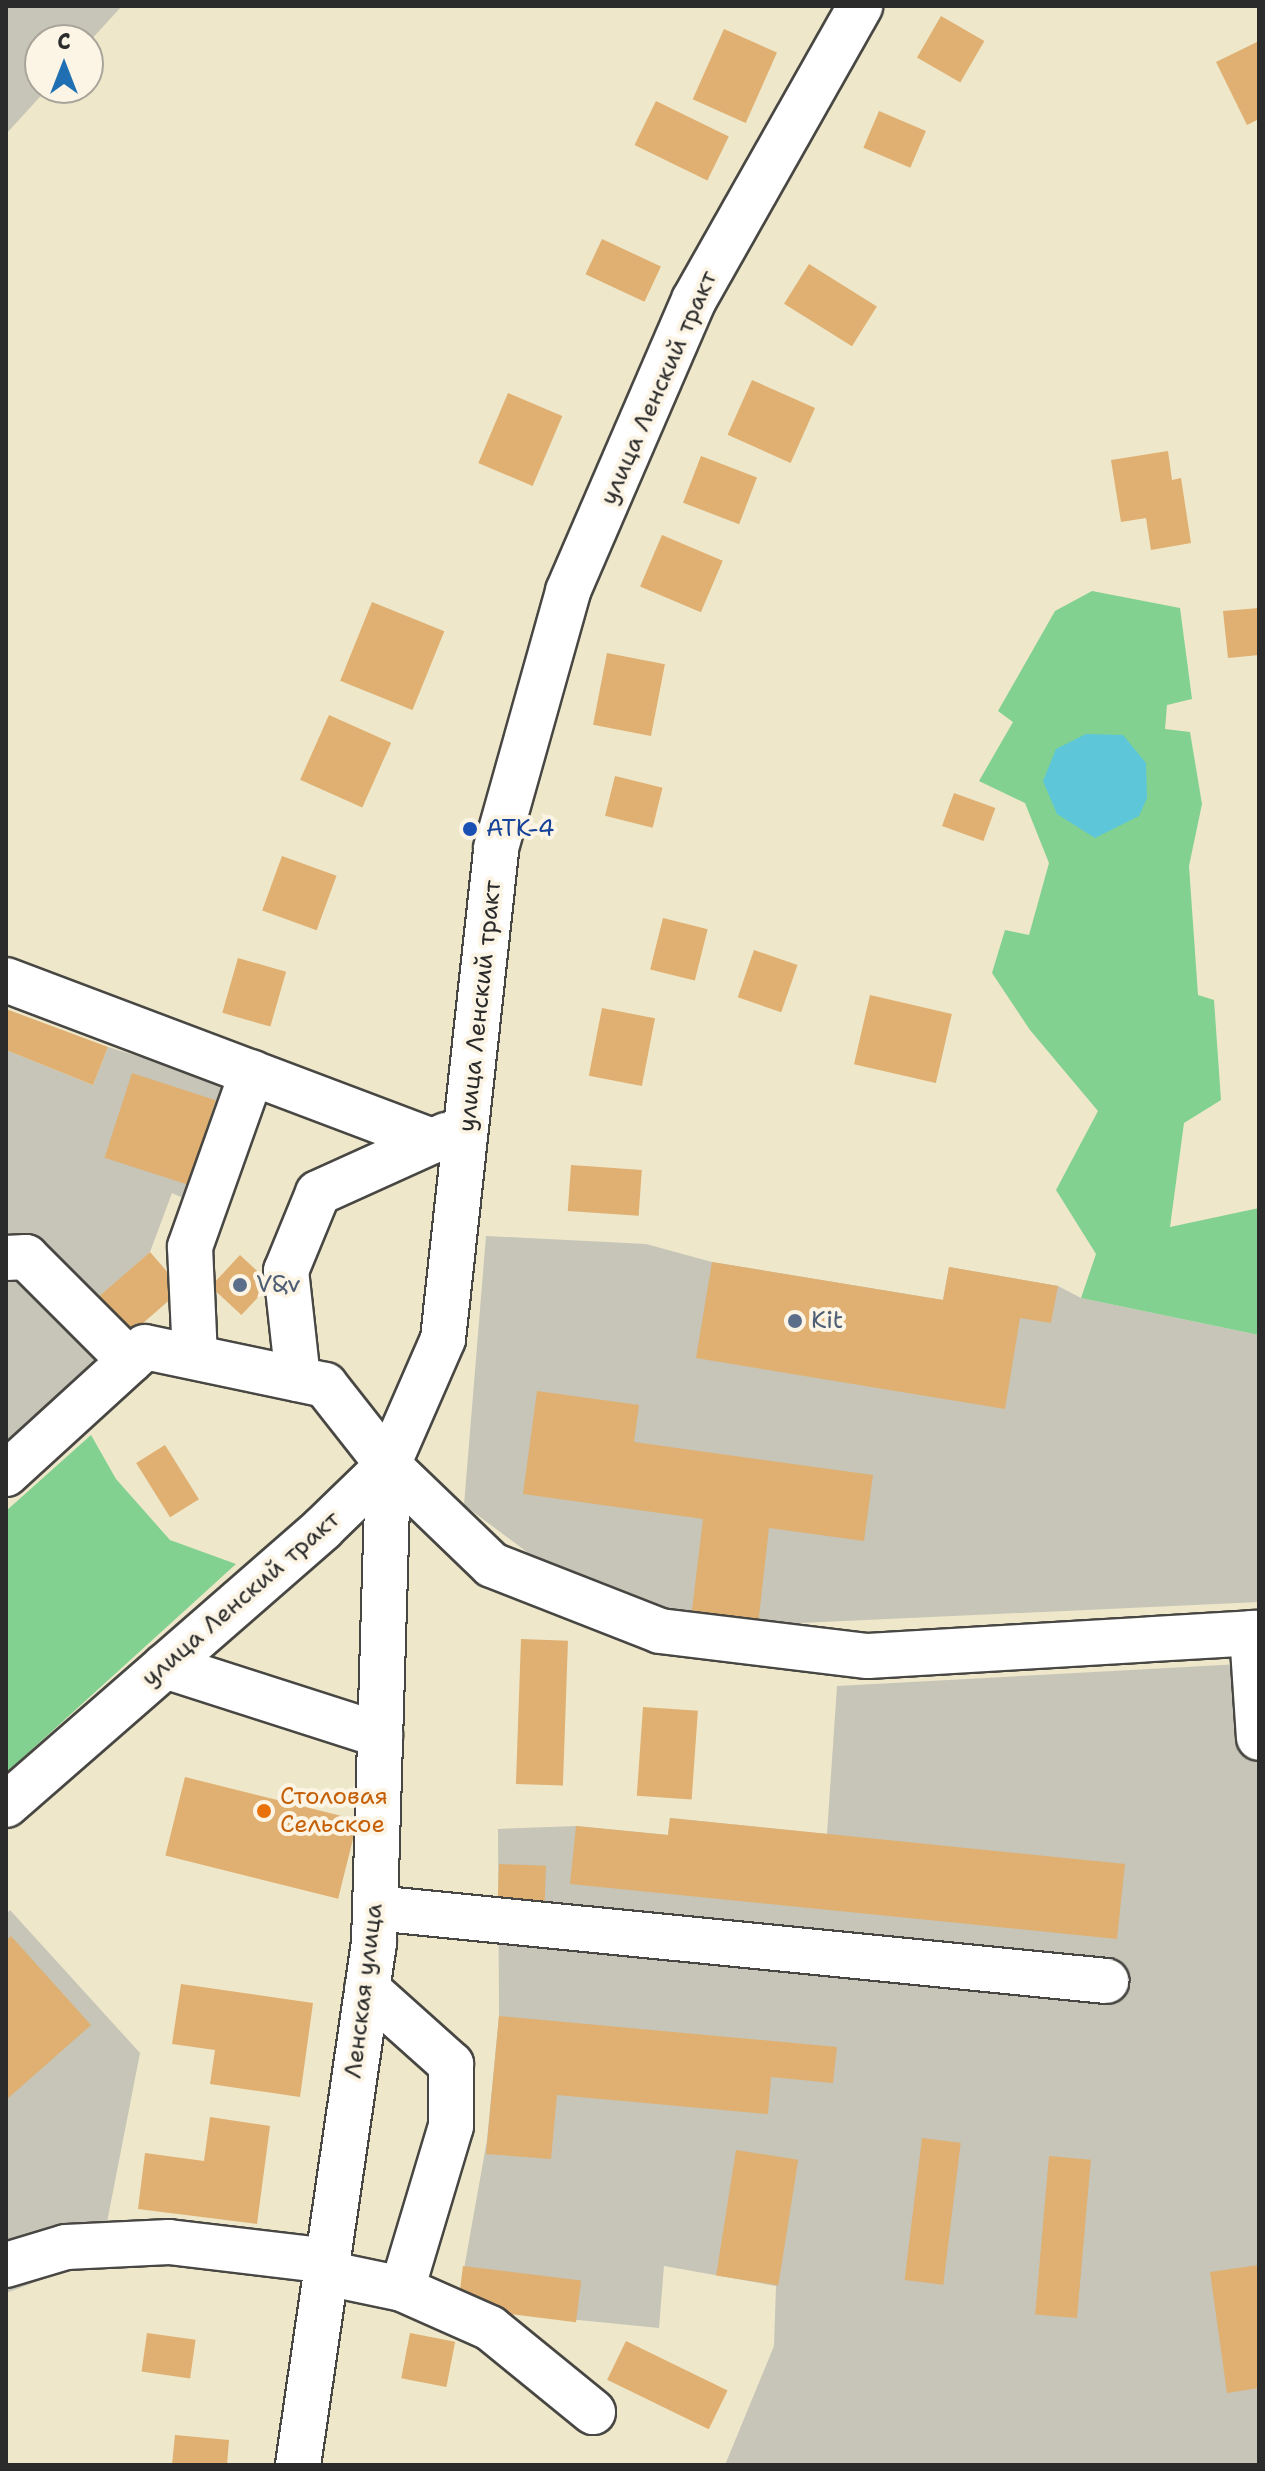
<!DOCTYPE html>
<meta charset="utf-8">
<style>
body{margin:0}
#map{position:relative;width:1265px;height:2471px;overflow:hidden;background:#eee7ca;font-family:"Shantell Sans",sans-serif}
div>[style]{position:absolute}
.industrial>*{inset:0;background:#c6c5b8}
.green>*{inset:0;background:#82d191}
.water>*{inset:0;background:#5dc6d9}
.building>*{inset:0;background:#dfb071;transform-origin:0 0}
.roads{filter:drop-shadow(2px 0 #484743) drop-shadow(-2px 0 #484743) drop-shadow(0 2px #484743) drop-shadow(0 -2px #484743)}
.minor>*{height:44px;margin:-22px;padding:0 22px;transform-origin:22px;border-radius:22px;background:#fff}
.major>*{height:44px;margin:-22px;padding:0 22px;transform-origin:22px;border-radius:22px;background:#fff}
.dots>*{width:22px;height:22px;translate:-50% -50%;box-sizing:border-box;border:4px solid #fcf5e5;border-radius:50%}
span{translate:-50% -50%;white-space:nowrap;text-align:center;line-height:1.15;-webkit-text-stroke:8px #fcf5e5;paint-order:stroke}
.street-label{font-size:24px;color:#2b2b2b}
.transit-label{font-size:24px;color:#164399}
.left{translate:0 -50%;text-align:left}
.service-label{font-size:24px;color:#4e5e75}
.food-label{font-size:24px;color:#c56008}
.frame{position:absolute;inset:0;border:8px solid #2b2b2b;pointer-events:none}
.north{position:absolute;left:24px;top:24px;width:80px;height:80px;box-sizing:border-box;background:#fcf5e5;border:2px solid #a8a49b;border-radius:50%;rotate:0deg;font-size:22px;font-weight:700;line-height:32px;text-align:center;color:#2b2b2b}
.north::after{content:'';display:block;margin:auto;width:28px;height:36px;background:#1f6fb2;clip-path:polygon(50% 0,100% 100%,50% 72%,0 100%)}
</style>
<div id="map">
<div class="industrial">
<div style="clip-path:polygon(6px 6px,122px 6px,88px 43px,40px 40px,40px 88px,48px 88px,6px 134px)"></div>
<div style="clip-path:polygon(108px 1047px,228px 1084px,216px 1100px,183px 1198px,172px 1193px,150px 1252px,94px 1301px,125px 1338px,6px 1448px,6px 1050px,93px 1085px)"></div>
<div style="clip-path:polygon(486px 1236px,646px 1244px,712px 1262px,943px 1300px,949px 1267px,1058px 1286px,1081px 1298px,1259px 1335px,1259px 1602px,758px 1625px,691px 1618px,551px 1570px,464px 1505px)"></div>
<div style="clip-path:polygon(1259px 1663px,1259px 2465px,725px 2465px,774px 2346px,776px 2286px,664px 2266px,659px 2328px,457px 2308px,487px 2140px,499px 2016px,498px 1829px,576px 1826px,668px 1835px,670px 1818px,827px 1834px,837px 1686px)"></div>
<div style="clip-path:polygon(10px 1910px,140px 2053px,100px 2258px,6px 2293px,6px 1914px)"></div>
</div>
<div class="green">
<div style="clip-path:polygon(1092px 591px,1180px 608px,1192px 699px,1167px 705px,1165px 729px,1190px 732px,1202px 804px,1189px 866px,1198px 995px,1214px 1000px,1221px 1100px,1184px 1123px,1170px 1227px,1259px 1208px,1259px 1335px,1081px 1298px,1096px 1254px,1056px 1190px,1098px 1111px,1030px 1030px,992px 973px,1005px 930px,1029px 935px,1049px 863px,1025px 803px,979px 781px,1013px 722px,998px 711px,1055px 611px)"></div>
<div style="clip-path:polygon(91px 1435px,116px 1479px,170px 1540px,236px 1564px,6px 1773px,6px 1511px)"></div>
</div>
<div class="water">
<div style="clip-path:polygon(1086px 734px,1123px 735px,1146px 763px,1147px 798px,1139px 816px,1095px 838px,1057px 814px,1043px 781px,1056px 749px)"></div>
</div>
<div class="building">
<div style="left:941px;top:16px;width:50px;height:48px;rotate:30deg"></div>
<div style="left:724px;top:29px;width:58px;height:77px;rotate:24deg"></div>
<div style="clip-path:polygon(1259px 41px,1259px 119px,1247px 125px,1216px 62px)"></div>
<div style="left:656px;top:101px;width:81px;height:49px;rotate:26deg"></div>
<div style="left:879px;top:111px;width:51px;height:40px;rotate:23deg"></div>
<div style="left:602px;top:239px;width:65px;height:39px;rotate:25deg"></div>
<div style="left:809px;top:264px;width:80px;height:47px;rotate:32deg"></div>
<div style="left:752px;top:380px;width:69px;height:60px;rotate:24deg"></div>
<div style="left:508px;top:393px;width:59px;height:76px;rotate:23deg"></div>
<div style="clip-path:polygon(1168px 451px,1172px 480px,1181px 478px,1191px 543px,1151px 550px,1146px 518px,1121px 522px,1111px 460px)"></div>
<div style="left:701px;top:456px;width:60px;height:50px;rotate:21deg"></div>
<div style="left:662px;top:535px;width:66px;height:56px;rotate:23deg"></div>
<div style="left:372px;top:602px;width:78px;height:85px;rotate:22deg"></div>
<div style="clip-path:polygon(1259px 608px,1259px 655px,1228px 658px,1223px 611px)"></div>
<div style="left:607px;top:653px;width:59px;height:73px;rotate:11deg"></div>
<div style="left:329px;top:715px;width:68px;height:71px;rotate:24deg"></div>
<div style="left:615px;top:776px;width:49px;height:41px;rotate:14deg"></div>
<div style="left:954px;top:793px;width:44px;height:35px;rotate:20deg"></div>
<div style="left:282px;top:856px;width:58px;height:58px;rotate:20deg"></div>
<div style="left:663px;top:918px;width:46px;height:53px;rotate:14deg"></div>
<div style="left:754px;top:950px;width:46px;height:50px;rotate:19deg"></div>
<div style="left:238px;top:958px;width:50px;height:57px;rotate:16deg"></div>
<div style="left:870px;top:995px;width:84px;height:71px;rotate:13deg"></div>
<div style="left:602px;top:1008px;width:54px;height:69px;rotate:11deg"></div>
<div style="clip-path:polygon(6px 1009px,108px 1047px,93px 1085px,6px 1050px)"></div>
<div style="left:132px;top:1073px;width:88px;height:89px;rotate:18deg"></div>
<div style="left:571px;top:1165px;width:71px;height:46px;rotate:4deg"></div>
<div style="left:150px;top:1252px;width:49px;height:75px;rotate:49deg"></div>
<div style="left:240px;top:1255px;width:42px;height:43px;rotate:43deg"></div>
<div style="clip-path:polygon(712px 1262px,943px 1300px,949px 1267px,1058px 1286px,1051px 1323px,1020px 1318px,1005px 1409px,696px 1358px)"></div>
<div style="clip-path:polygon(537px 1391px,639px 1405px,634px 1442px,873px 1475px,864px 1541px,769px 1528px,758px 1625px,691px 1618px,703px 1519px,523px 1494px)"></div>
<div style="left:165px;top:1445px;width:64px;height:34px;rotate:58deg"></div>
<div style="left:521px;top:1639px;width:47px;height:145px;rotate:2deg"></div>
<div style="left:643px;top:1707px;width:55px;height:89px;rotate:4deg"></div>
<div style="left:185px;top:1777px;width:178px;height:81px;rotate:14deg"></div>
<div style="clip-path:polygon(670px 1818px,1125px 1864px,1117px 1939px,570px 1884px,576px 1826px,668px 1835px)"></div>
<div style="left:499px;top:1864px;width:47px;height:38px;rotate:2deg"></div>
<div style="clip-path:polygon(11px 1936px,91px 2025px,6px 2100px,6px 1941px)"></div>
<div style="clip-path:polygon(181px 1984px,313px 2003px,300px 2097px,210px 2084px,215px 2050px,172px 2044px)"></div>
<div style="clip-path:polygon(499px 2016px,837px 2047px,833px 2083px,771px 2077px,768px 2114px,557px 2095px,551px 2159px,486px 2154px)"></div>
<div style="clip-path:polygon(210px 2117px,270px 2126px,257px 2224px,138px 2209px,145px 2153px,204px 2161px)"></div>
<div style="left:922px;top:2138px;width:39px;height:143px;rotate:7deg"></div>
<div style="left:736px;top:2150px;width:63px;height:127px;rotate:9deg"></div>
<div style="left:1049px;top:2156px;width:42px;height:159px;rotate:5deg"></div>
<div style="clip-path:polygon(1259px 2265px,1259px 2388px,1227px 2393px,1210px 2272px)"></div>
<div style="left:463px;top:2266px;width:119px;height:42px;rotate:7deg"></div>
<div style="left:147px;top:2333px;width:49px;height:39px;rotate:8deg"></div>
<div style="left:410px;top:2333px;width:46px;height:46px;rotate:11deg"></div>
<div style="left:626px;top:2341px;width:113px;height:43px;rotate:26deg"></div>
<div style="clip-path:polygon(175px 2435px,229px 2440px,227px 2465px,172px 2465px)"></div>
</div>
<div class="roads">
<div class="minor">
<div style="left:6px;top:980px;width:455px;rotate:20.7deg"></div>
<div style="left:6px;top:1258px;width:20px;rotate:-3deg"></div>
<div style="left:26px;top:1257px;width:147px;rotate:45deg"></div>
<div style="left:195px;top:1357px;width:110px;rotate:-92.6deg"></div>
<div style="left:190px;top:1247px;width:185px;rotate:-70.4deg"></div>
<div style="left:298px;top:1379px;width:109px;rotate:-96.3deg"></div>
<div style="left:286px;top:1271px;width:84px;rotate:-67.7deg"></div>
<div style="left:318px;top:1193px;width:141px;rotate:-24.4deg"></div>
<div style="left:6px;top:1474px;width:188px;rotate:-42.4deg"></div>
<div style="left:145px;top:1347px;width:184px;rotate:11.9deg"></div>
<div style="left:325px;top:1385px;width:102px;rotate:51.8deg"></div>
<div style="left:388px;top:1465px;width:144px;rotate:43.9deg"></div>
<div style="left:492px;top:1565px;width:180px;rotate:21.4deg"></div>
<div style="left:660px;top:1631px;width:209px;rotate:6.9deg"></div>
<div style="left:868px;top:1656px;width:392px;rotate:-3.4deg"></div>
<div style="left:1252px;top:1633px;width:105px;rotate:86.2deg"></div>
<div style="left:165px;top:1666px;width:226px;rotate:17.8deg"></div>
<div style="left:375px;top:1908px;width:735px;rotate:5.7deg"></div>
<div style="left:367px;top:1989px;width:113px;rotate:41.8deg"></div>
<div style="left:451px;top:2064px;width:62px;rotate:90deg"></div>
<div style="left:451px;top:2126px;width:170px;rotate:106.7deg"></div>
<div style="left:6px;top:2265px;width:63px;rotate:-16.7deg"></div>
<div style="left:66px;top:2247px;width:103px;rotate:-2.8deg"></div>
<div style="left:169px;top:2242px;width:160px;rotate:6.8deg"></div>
<div style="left:326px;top:2273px;width:78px;rotate:11.9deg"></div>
<div style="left:402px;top:2289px;width:96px;rotate:23.9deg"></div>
<div style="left:490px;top:2328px;width:133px;rotate:39.2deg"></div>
<div style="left:298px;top:2465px;width:528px;rotate:-81.72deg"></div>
<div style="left:374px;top:1943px;width:478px;rotate:-88.3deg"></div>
</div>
<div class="major">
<div style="left:6px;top:1805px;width:420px;rotate:-41.1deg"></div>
<div style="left:322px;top:1529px;width:92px;rotate:-44.1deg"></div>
<div style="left:388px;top:1465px;width:137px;rotate:-66.4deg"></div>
<div style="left:443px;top:1339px;width:494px;rotate:-83.8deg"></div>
<div style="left:496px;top:848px;width:267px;rotate:-74.3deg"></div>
<div style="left:568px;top:591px;width:317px;rotate:-66.6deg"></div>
<div style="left:694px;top:300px;width:338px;rotate:-60.5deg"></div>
</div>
</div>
<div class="dots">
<div style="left:470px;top:829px;background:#1a4fb4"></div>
<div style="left:240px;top:1285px;background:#5c6f8a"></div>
<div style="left:795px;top:1321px;background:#5c6f8a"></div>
<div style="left:264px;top:1811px;background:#e8710a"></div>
</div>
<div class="street-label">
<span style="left:659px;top:388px;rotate:-66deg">улица Ленский тракт</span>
<span style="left:480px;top:1006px;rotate:-84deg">улица Ленский тракт</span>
<span style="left:241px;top:1599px;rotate:-41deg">улица Ленский тракт</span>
<span style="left:364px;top:1991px;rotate:-83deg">Ленская улица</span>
</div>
<div class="transit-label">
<span class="left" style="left:486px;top:829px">АТК-4</span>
</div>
<div class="service-label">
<span class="left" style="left:256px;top:1285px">V&amp;v</span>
<span class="left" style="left:811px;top:1321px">Kit</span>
</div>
<div class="food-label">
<span class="left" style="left:280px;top:1811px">Столовая<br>Сельское</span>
</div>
<div class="frame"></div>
<div class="north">С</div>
</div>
